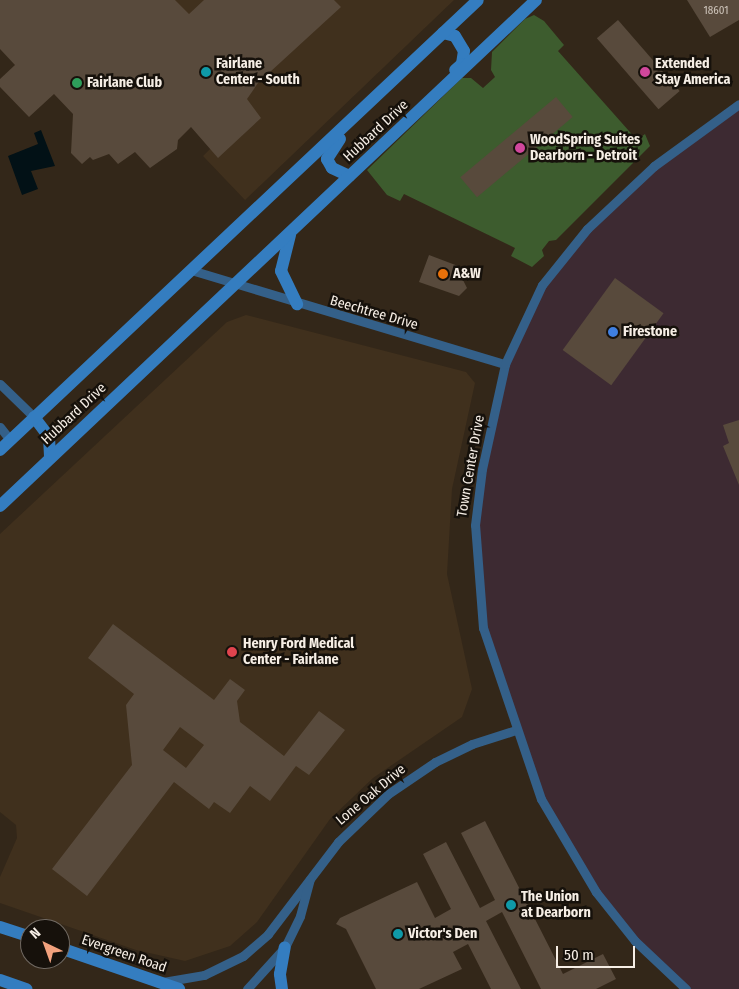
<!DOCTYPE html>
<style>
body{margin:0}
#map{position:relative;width:739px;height:989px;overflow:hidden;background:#332719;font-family:"Fira Sans Condensed",sans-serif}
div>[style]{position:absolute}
.commercial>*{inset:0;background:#3d2a32}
.built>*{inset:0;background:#40301d}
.green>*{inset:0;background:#3d5c2e}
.water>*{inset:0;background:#021116}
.building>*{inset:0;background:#584a3c;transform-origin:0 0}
.street>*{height:9px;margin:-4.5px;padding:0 4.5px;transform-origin:4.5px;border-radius:4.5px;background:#346089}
.secondary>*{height:12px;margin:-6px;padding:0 6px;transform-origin:6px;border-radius:6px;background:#347dc0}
.dots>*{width:14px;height:14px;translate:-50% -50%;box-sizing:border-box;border:2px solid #16110b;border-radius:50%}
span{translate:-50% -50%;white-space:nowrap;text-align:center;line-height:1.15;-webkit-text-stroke:5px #16110b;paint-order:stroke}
.number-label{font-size:11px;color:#cec5bb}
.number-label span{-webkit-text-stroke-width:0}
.poi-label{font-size:14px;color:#f6eee5;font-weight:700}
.left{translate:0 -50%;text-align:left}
.street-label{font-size:14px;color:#f6eee5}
.north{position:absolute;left:20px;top:919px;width:50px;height:50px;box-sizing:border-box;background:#16110b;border:1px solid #706962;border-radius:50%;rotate:318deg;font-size:14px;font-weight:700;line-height:20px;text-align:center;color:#f6eee5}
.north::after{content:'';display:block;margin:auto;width:18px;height:22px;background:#f1a17d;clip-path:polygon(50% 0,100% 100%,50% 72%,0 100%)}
.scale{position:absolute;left:556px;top:946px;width:79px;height:22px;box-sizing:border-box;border:2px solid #f6eee5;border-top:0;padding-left:6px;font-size:15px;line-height:18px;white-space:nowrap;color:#f6eee5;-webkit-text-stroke:4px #16110b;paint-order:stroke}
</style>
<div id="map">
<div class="commercial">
<i style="clip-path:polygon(739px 104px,739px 989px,686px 989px,614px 916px,549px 816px,483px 628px,477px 497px,515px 337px,567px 251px,654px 166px)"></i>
</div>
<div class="built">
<i style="clip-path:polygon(121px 0,454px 0,245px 200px,203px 156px,213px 146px)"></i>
<i style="clip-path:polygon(246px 315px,466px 372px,475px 383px,452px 489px,447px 574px,472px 689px,462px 717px,373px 778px,330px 819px,257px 922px,230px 946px,185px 961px,136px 950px,0 903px,0 877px,17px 838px,16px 825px,0 812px,0 534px,227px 322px)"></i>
</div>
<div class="green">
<i style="clip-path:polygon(534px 15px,544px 21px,564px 45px,558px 51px,637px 140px,645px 134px,650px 146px,556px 240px,549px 241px,542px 250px,544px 256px,532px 267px,511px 256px,515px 248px,404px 194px,400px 201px,387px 195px,367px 170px,462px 78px,471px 78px,483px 88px,495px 77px,491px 70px,492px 52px,525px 19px)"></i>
</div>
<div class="water">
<i style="clip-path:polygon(41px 130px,55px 166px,31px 171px,38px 189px,22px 195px,8px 156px,38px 144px,34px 133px)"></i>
</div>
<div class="building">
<i style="clip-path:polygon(0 0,175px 0,189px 14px,204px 0,334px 0,341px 7px,258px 83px,247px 99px,261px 118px,218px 158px,191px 127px,178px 140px,177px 149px,150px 168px,135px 152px,118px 164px,109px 154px,93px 160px,90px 157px,82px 164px,71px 153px,73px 114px,54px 94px,29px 117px,0 87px,0 79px,15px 65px,0 49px)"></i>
<i style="clip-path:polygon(687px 0,739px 0,739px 20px,710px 37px)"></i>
<i style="left:618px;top:20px;width:94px;height:28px;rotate:49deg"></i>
<i style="left:556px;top:97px;width:26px;height:125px;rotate:50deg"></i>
<i style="clip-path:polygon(429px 255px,466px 269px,462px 278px,467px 288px,459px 296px,419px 282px)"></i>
<i style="left:615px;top:278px;width:60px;height:89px;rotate:36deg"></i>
<i style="clip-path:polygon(739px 420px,739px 485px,723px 446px,729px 443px,723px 425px)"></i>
<i style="clip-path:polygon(evenodd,113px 624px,214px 700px,230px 679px,245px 690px,237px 701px,240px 722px,284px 756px,319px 711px,345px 730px,309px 775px,296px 766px,270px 801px,250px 786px,230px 813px,214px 802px,209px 809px,174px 782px,87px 896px,52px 869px,132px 765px,126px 705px,134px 694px,88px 658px,113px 624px,180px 727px,204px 745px,186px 768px,163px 750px,180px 727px)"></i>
<i style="clip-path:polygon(485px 821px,563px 974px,603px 954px,616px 979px,596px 989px,541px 989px,502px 912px,486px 921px,521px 989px,491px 989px,468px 944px,453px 952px,462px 969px,419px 989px,376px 989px,346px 929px,336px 924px,340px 918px,417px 882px,435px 918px,451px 909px,423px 854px,446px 842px,480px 908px,495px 900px,461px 833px)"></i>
</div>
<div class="street">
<i style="left:191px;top:270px;width:328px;rotate:16.7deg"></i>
<i style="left:0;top:384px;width:47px;rotate:44.1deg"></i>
<i style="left:0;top:427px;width:16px;rotate:52deg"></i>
<i style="left:163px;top:982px;width:42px;rotate:-9.7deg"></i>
<i style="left:204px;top:975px;width:43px;rotate:-26deg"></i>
<i style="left:243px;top:956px;width:33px;rotate:-41deg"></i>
<i style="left:268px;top:934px;width:116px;rotate:-52.7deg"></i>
<i style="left:338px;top:842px;width:69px;rotate:-43.8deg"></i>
<i style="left:388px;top:794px;width:57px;rotate:-34.2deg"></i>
<i style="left:435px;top:762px;width:41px;rotate:-25.9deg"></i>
<i style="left:472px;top:744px;width:46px;rotate:-17.7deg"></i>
<i style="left:247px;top:989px;width:57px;rotate:-47.9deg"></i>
<i style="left:285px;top:947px;width:34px;rotate:-64deg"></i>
<i style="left:300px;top:916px;width:38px;rotate:-75deg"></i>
<i style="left:686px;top:989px;width:70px;rotate:-136.7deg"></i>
<i style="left:635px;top:941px;width:63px;rotate:-128.5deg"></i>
<i style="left:596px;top:892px;width:108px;rotate:-120.6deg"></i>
<i style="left:541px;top:799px;width:181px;rotate:-108.7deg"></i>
<i style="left:483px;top:628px;width:103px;rotate:-94.4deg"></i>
<i style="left:475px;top:525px;width:56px;rotate:-82.9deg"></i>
<i style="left:482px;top:469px;width:107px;rotate:-77.6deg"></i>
<i style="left:505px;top:364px;width:87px;rotate:-64.9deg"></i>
<i style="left:542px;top:285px;width:72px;rotate:-51.2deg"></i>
<i style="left:587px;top:229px;width:92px;rotate:-43.2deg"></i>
<i style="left:654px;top:166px;width:105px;rotate:-36.1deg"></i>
</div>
<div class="secondary">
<i style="left:443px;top:33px;width:12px;rotate:14deg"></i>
<i style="left:455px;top:36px;width:17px;rotate:59deg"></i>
<i style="left:464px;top:51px;width:13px;rotate:99deg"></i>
<i style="left:462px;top:64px;width:9px;rotate:139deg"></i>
<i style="left:340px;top:139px;width:24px;rotate:123deg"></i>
<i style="left:327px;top:159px;width:10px;rotate:61deg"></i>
<i style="left:332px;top:168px;width:19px;rotate:25deg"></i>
<i style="left:290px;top:235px;width:37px;rotate:104deg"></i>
<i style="left:281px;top:271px;width:37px;rotate:64deg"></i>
<i style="left:34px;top:417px;width:25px;rotate:53deg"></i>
<i style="left:49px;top:437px;width:21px;rotate:87deg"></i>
<i style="left:0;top:450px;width:656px;rotate:-43.27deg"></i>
<i style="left:0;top:506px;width:737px;rotate:-43.35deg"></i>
<i style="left:0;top:927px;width:32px;rotate:18deg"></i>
<i style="left:60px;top:948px;width:126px;rotate:19deg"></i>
<i style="left:0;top:980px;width:28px;rotate:19deg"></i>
<i style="left:282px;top:989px;width:15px;rotate:-98deg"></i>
<i style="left:280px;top:974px;width:27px;rotate:-80deg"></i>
</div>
<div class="dots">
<i style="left:206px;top:72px;background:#0f9aa8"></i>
<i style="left:645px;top:72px;background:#d1479c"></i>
<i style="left:77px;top:83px;background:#2e9e5b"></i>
<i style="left:520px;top:148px;background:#d1479c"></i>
<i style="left:443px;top:274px;background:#e8710a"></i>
<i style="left:613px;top:332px;background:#3f7fe0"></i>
<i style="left:232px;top:652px;background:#e0444e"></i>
<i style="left:511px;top:905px;background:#0f9aa8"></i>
<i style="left:398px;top:934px;background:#0f9aa8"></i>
</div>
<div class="number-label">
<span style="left:716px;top:11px">18601</span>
</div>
<div class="poi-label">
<span class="left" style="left:216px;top:72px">Fairlane<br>Center - South</span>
<span class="left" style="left:655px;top:72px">Extended<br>Stay America</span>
<span class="left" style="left:87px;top:83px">Fairlane Club</span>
<span class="left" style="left:530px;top:148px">WoodSpring Suites<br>Dearborn - Detroit</span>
<span class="left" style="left:453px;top:274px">A&amp;W</span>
<span class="left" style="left:623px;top:332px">Firestone</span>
<span class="left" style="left:243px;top:652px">Henry Ford Medical<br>Center - Fairlane</span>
<span class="left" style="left:521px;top:905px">The Union<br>at Dearborn</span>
<span class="left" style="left:408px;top:934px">Victor's Den</span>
</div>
<div class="street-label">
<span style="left:376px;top:131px;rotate:-43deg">Hubbard Drive</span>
<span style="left:374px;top:313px;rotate:16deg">Beechtree Drive</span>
<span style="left:74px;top:414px;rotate:-43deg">Hubbard Drive</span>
<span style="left:471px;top:466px;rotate:-80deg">Town Center Drive</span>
<span style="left:371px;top:795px;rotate:-40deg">Lone Oak Drive</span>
<span style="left:124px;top:954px;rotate:19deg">Evergreen Road</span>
</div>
<div class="north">N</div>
<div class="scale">50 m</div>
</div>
